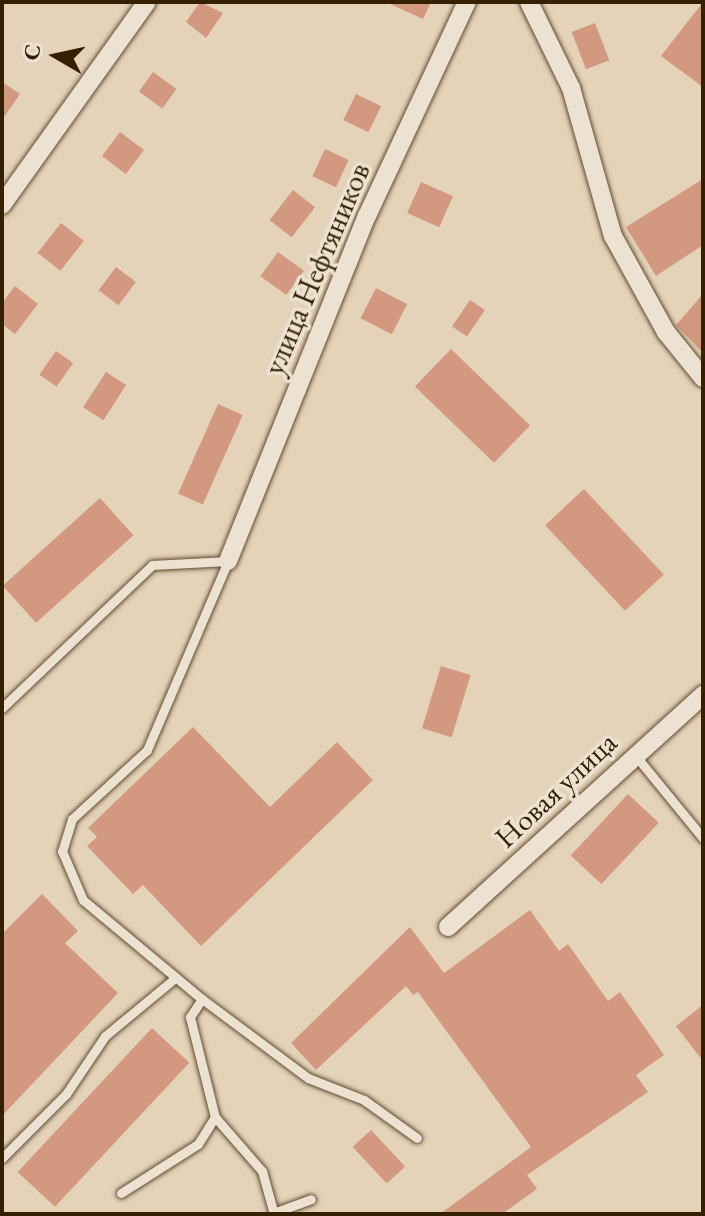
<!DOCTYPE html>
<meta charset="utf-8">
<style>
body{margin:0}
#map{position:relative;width:705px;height:1216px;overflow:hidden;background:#e4d2b9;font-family:"EB Garamond",serif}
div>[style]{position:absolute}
.building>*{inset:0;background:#d29980;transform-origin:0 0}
.roads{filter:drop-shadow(0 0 2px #614c2f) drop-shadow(0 0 2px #614c2f)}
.service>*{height:9px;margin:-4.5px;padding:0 4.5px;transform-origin:4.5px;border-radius:4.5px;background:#ede2d2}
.minor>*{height:18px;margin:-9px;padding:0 9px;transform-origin:9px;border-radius:9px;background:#ede2d2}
span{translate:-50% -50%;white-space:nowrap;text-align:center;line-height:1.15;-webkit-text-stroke:7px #ede2d2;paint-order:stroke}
.street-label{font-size:30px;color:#352001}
.frame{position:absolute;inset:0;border:4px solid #352001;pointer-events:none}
.north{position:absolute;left:16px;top:16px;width:80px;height:80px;-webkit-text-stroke:6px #ede2d2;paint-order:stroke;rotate:279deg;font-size:22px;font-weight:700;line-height:32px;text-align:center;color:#352001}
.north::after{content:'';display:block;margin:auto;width:28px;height:36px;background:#352001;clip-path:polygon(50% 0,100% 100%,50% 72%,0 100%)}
</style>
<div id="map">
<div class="building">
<i style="clip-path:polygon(200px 2px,223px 13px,206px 38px,186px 22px)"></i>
<i style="clip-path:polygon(386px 2px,431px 2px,423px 19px)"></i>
<i style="clip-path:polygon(703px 2px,703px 87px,661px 56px)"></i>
<i style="left:595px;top:23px;width:40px;height:25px;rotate:69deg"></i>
<i style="left:153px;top:72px;width:29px;height:24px;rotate:36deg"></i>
<i style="clip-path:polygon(2px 82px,20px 94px,2px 120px)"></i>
<i style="left:356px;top:94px;width:28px;height:29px;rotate:26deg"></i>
<i style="left:120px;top:132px;width:30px;height:30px;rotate:37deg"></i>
<i style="left:325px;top:149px;width:26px;height:30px;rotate:25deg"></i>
<i style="clip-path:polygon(703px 179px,703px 245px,656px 276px,626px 227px)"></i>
<i style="left:421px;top:182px;width:35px;height:34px;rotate:24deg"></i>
<i style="left:293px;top:190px;width:28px;height:38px;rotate:38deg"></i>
<i style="left:61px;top:223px;width:29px;height:38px;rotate:38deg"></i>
<i style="left:278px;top:252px;width:32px;height:30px;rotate:36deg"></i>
<i style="left:116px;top:267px;width:25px;height:29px;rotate:37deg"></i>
<i style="clip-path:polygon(15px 286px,38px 304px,15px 334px,2px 324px,2px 303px)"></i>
<i style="left:376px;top:288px;width:35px;height:34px;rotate:27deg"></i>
<i style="clip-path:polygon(703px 294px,703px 353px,676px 325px)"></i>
<i style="left:470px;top:300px;width:18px;height:32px;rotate:34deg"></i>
<i style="left:451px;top:349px;width:110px;height:52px;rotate:44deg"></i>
<i style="left:56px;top:351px;width:21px;height:29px;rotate:35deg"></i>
<i style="left:106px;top:372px;width:24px;height:42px;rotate:33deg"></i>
<i style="left:218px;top:404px;width:27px;height:98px;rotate:24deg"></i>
<i style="left:584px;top:489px;width:117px;height:53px;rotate:47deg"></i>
<i style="left:100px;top:498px;width:50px;height:131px;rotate:48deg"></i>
<i style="left:441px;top:666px;width:31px;height:65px;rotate:17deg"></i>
<i style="clip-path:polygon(193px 727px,270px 807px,337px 742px,373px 780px,201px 946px,143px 885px,133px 894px,87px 846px,97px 837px,88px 828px)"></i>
<i style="left:628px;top:794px;width:42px;height:84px;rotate:43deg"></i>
<i style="clip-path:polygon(42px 894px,78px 931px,65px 943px,118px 993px,2px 1116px,2px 934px)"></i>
<i style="clip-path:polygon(530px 910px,559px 951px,568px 944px,608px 1001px,620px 992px,664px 1055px,636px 1075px,648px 1092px,527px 1175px,537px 1189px,502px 1214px,440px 1214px,531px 1147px,418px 992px,413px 995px,406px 986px,316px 1070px,291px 1043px,410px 927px,444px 973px)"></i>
<i style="clip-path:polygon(703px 1005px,703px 1061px,676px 1026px)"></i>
<i style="left:152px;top:1028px;width:51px;height:197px;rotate:43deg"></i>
<i style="left:371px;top:1130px;width:50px;height:25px;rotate:47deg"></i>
</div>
<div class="roads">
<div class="service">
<i style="left:2px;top:708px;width:207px;rotate:-43.6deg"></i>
<i style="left:152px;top:565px;width:76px;rotate:-3deg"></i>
<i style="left:228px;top:561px;width:206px;rotate:113.2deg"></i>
<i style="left:147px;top:750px;width:102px;rotate:137.4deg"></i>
<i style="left:72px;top:819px;width:34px;rotate:107deg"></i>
<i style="left:62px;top:851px;width:53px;rotate:66.8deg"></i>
<i style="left:83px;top:900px;width:155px;rotate:39.8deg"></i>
<i style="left:202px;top:999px;width:22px;rotate:124deg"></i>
<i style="left:190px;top:1017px;width:103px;rotate:76deg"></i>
<i style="left:215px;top:1117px;width:72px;rotate:49deg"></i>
<i style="left:262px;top:1171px;width:45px;rotate:74.4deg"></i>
<i style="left:635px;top:755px;width:107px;rotate:50.7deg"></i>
<i style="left:202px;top:999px;width:132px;rotate:36.7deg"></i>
<i style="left:308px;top:1078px;width:60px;rotate:21.4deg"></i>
<i style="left:364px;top:1100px;width:65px;rotate:35.6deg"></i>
<i style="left:2px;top:1158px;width:91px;rotate:-45deg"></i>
<i style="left:66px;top:1094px;width:70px;rotate:-56.1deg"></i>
<i style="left:105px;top:1036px;width:91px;rotate:-39.6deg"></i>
<i style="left:121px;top:1193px;width:91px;rotate:-32.5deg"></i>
<i style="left:198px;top:1144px;width:32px;rotate:-58deg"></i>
<i style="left:276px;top:1212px;width:37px;rotate:-20deg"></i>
</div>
<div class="minor">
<i style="left:529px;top:2px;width:96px;rotate:64deg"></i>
<i style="left:571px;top:88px;width:154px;rotate:74.2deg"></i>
<i style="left:613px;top:236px;width:110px;rotate:61.1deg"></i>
<i style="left:666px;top:332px;width:59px;rotate:51.2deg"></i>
<i style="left:2px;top:205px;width:249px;rotate:-54.5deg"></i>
<i style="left:228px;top:561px;width:372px;rotate:-68.1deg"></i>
<i style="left:367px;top:216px;width:236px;rotate:-65deg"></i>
<i style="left:448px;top:927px;width:345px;rotate:-42.3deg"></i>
</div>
</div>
<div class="street-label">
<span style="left:317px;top:269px;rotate:-67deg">улица Нефтяников</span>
<span style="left:556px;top:790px;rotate:-43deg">Новая улица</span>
</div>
<div class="frame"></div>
<div class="north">С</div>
</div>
